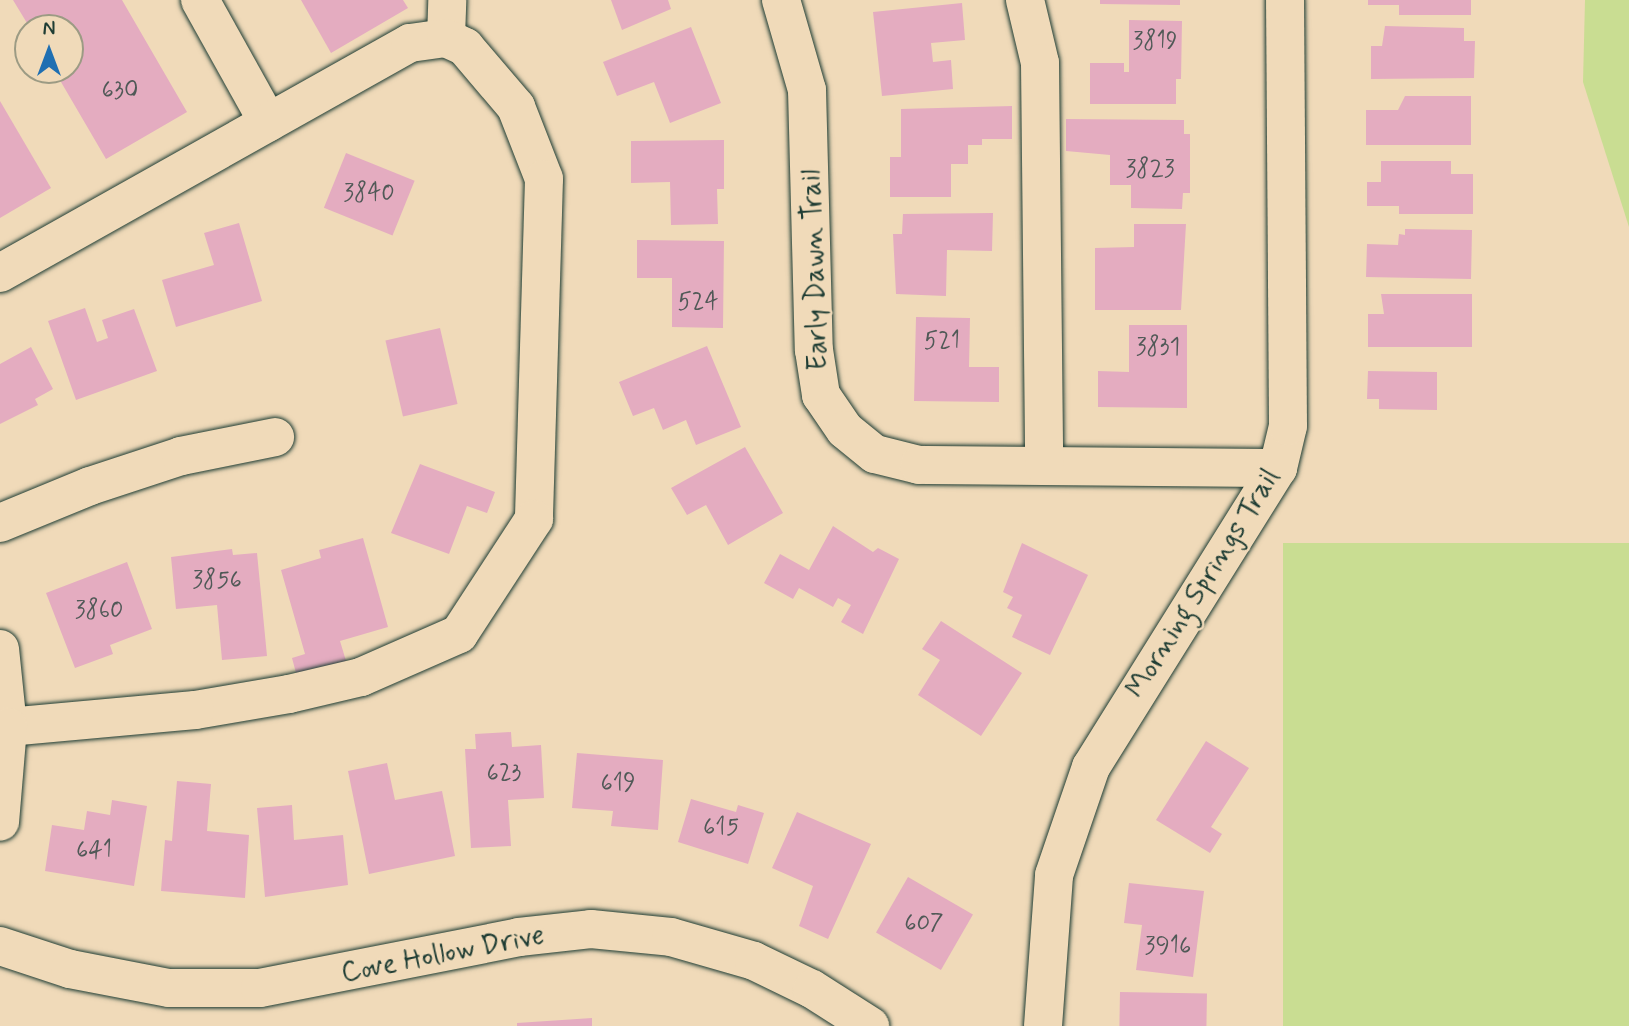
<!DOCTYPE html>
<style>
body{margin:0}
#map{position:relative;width:1629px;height:1026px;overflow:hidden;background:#f0dab9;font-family:Mynerve,sans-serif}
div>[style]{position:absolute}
.green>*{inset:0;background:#c9dd92;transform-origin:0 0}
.building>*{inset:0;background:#e4acc0;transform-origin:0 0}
.roads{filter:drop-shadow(0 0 2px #1f3d34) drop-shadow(0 0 2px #1f3d34)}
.minor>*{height:38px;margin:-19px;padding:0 19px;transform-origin:19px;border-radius:19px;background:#f0dab9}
span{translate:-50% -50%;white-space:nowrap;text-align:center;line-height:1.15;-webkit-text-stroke:5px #f0dab9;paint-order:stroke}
.number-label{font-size:24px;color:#505957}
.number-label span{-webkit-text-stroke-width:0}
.street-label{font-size:28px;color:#1f3d34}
.north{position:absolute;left:14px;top:14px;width:70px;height:70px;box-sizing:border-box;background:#f0dab9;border:2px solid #9c9b84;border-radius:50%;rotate:0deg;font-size:19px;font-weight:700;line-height:28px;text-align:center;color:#1f3d34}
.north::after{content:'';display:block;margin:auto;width:24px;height:32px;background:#1f6fb2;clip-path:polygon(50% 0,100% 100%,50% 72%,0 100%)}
</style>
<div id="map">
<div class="green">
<i style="clip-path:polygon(1585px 0,1629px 0,1629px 227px,1583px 82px)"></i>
<i style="left:1283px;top:543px;width:346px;height:483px"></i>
</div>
<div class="building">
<i style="clip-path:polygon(13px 0,122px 0,187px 112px,106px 159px,54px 70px,70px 70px,70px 28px,30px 28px)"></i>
<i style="clip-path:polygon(301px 0,403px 0,408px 8px,331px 53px)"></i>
<i style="clip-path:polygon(611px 0,668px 0,671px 9px,622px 30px)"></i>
<i style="clip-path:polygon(1100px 0,1180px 0,1180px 5px,1100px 4px)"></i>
<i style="clip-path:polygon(1368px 0,1471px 0,1471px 15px,1399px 15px,1399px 5px,1368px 5px)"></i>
<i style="clip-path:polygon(962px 3px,965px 40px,931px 43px,933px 62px,951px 60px,953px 89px,882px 96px,873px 12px)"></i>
<i style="clip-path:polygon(1129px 20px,1182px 21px,1181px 79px,1176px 79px,1176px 104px,1090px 104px,1090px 63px,1124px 63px,1124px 72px,1129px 72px)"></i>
<i style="clip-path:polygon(1385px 26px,1464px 28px,1464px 41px,1475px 41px,1474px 78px,1371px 79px,1371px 46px,1382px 46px)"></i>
<i style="clip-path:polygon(691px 27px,721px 103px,670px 123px,654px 82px,617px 96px,603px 62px)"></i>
<i style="clip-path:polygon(1405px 96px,1471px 96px,1471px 145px,1366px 145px,1366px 110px,1398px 110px)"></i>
<i style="clip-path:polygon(0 101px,51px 188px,0 218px)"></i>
<i style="clip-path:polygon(1012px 106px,1012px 139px,982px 139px,982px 145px,968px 145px,968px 164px,951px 164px,951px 197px,890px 197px,890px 157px,901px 157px,901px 109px)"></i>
<i style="clip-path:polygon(1066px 119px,1184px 120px,1184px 134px,1190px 134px,1190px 193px,1183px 193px,1182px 209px,1131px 208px,1131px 185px,1110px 185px,1110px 155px,1066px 151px)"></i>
<i style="clip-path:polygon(724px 140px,724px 189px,717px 189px,718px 224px,671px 225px,670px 182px,631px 183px,631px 141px)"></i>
<i style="left:346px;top:153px;width:74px;height:59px;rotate:22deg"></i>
<i style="clip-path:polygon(1381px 161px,1451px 161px,1451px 174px,1473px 174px,1473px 214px,1399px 214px,1399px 206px,1367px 206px,1367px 182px,1381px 182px)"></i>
<i style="clip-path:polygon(993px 213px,992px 251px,947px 250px,946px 296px,896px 294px,893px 234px,902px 234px,903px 214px)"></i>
<i style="clip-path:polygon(239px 223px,262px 301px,176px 327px,162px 280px,214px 265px,204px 233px)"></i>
<i style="clip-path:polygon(1134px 224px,1186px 224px,1181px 310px,1095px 310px,1095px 248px,1134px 247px)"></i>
<i style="clip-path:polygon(1405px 229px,1472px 230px,1471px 279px,1366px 277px,1367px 244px,1398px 245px,1399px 234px,1405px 235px)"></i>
<i style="clip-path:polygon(637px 240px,724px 241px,723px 328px,672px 327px,672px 278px,637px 278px)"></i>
<i style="clip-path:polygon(1381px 294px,1472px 294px,1472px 347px,1368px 347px,1368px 314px,1384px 314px)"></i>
<i style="clip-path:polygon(85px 308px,97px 342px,108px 338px,102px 320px,134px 309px,157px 371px,76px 400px,48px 321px)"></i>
<i style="clip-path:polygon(916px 317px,970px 318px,969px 367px,999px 367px,999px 402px,914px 401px)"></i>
<i style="clip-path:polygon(1129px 325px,1187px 325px,1187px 408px,1098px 407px,1098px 371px,1129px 372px)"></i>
<i style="left:440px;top:328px;width:78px;height:56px;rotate:77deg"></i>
<i style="clip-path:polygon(707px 346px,741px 427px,696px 445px,686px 420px,663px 430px,654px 408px,633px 416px,619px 382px)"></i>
<i style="clip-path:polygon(31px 347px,53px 389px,35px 399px,38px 405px,0 424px,0 364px)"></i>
<i style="clip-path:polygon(1368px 371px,1437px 372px,1437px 410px,1379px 409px,1379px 399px,1367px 399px)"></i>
<i style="clip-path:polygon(745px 447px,783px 513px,728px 545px,706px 505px,687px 515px,671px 488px)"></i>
<i style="clip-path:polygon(420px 464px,495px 492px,487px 513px,467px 506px,449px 554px,391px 533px)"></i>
<i style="clip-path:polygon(833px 526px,873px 552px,878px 548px,899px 559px,863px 634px,841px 622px,851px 605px,838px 598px,833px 607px,799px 588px,793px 599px,764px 583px,780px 554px,809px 570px)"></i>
<i style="clip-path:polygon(363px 538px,388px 627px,340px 641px,350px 674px,300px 688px,292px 658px,305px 654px,281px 570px,321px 558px,319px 550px)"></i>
<i style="clip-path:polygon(1022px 543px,1088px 575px,1050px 655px,1012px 637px,1022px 615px,1007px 608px,1013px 597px,1003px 592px)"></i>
<i style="clip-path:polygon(232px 549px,233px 555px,257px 553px,267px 656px,222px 660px,217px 605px,176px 609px,171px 557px)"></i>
<i style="clip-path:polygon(127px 562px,152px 629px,110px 645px,113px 654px,75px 668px,46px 593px)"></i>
<i style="clip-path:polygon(941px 621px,1022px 673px,981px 736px,918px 695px,940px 660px,922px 649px)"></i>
<i style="clip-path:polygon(511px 732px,512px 747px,541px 745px,544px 798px,508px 800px,511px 846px,471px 848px,465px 749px,476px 749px,475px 734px)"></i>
<i style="clip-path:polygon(1206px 741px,1249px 768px,1211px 827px,1222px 834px,1210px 853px,1156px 820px)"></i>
<i style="clip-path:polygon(577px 753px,663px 760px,658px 830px,611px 826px,613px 811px,572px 808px)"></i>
<i style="clip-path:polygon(387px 763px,395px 800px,442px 791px,455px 856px,369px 874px,348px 771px)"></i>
<i style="clip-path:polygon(177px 781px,211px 784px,207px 831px,249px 835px,245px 898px,161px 891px,165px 840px,172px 841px)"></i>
<i style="clip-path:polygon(691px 799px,736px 812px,738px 805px,764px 813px,748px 864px,678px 842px)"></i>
<i style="clip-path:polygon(112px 800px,147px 806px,134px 886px,45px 871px,52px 825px,84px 830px,87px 811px,110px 815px)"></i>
<i style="clip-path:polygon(292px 805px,294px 840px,343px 835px,348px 885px,265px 897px,257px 808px)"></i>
<i style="clip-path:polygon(797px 812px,871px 844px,828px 939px,799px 926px,813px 886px,772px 868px)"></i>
<i style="left:908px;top:877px;width:75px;height:64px;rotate:30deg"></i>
<i style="clip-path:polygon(1129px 883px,1204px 891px,1193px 977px,1136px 970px,1142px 925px,1124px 923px)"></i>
<i style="left:1120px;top:992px;width:87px;height:34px;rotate:1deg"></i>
<i style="clip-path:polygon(592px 1018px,592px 1026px,517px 1026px,517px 1023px)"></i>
</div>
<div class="roads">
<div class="minor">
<i style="left:200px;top:0;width:140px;rotate:60.9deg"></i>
<i style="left:781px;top:0;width:94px;rotate:73.9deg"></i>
<i style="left:807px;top:90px;width:260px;rotate:88.5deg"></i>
<i style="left:814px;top:350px;width:46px;rotate:81.2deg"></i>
<i style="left:821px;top:395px;width:42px;rotate:55.6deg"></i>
<i style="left:845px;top:430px;width:38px;rotate:39deg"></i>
<i style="left:875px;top:454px;width:45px;rotate:14deg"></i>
<i style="left:919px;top:465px;width:359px;rotate:0.5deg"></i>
<i style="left:1025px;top:0;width:65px;rotate:76.6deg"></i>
<i style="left:1040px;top:63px;width:403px;rotate:89.4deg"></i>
<i style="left:446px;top:38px;width:38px;rotate:-88deg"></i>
<i style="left:0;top:273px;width:470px;rotate:-29.3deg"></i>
<i style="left:410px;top:43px;width:36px;rotate:-8deg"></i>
<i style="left:446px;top:38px;width:21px;rotate:25deg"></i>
<i style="left:465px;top:47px;width:79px;rotate:49.6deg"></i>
<i style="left:516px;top:107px;width:77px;rotate:68.7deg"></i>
<i style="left:544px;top:179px;width:340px;rotate:91.7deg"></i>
<i style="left:534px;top:519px;width:137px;rotate:123.1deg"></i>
<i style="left:459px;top:634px;width:107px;rotate:156.3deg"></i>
<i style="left:361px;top:677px;width:74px;rotate:166.7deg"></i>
<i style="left:289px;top:694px;width:95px;rotate:170.3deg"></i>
<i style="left:195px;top:710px;width:188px;rotate:174.8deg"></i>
<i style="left:0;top:523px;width:97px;rotate:-22.3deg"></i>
<i style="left:90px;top:486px;width:96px;rotate:-18.2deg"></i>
<i style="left:181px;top:456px;width:96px;rotate:-11.4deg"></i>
<i style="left:0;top:649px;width:78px;rotate:84.1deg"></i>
<i style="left:8px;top:727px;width:95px;rotate:94.8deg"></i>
<i style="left:0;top:946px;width:74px;rotate:18.2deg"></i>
<i style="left:70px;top:969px;width:101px;rotate:10.9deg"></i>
<i style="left:169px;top:988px;width:91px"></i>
<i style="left:260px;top:988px;width:264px;rotate:-11.1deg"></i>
<i style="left:519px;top:937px;width:72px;rotate:-6.3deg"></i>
<i style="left:591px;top:929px;width:80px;rotate:5.7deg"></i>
<i style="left:671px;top:937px;width:86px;rotate:16.1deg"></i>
<i style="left:754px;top:961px;width:64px;rotate:25.8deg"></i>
<i style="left:812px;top:989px;width:69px;rotate:32.5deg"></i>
<i style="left:1043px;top:1026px;width:151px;rotate:-85.8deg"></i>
<i style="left:1054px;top:875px;width:114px;rotate:-71.1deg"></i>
<i style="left:1091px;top:767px;width:353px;rotate:-58deg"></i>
<i style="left:1278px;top:468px;width:43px;rotate:-76.6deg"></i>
<i style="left:1288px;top:426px;width:426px;rotate:-90.4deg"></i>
</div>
</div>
<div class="number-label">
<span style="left:1155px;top:42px">3819</span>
<span style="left:120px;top:91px">630</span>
<span style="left:1150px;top:170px">3823</span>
<span style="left:369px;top:194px">3840</span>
<span style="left:698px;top:303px">524</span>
<span style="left:942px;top:342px">521</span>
<span style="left:1158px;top:348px">3831</span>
<span style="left:217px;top:581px">3856</span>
<span style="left:99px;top:611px">3860</span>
<span style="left:504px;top:774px">623</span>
<span style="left:618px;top:784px">619</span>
<span style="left:721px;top:828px">615</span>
<span style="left:94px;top:851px">641</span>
<span style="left:924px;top:924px">607</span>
<span style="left:1168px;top:947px">3916</span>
</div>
<div class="street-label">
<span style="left:816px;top:270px;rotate:-92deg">Early Dawn Trail</span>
<span style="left:1204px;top:584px;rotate:-58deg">Morning Springs Trail</span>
<span style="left:443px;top:955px;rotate:-11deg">Cove Hollow Drive</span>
</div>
<div class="north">N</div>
</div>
